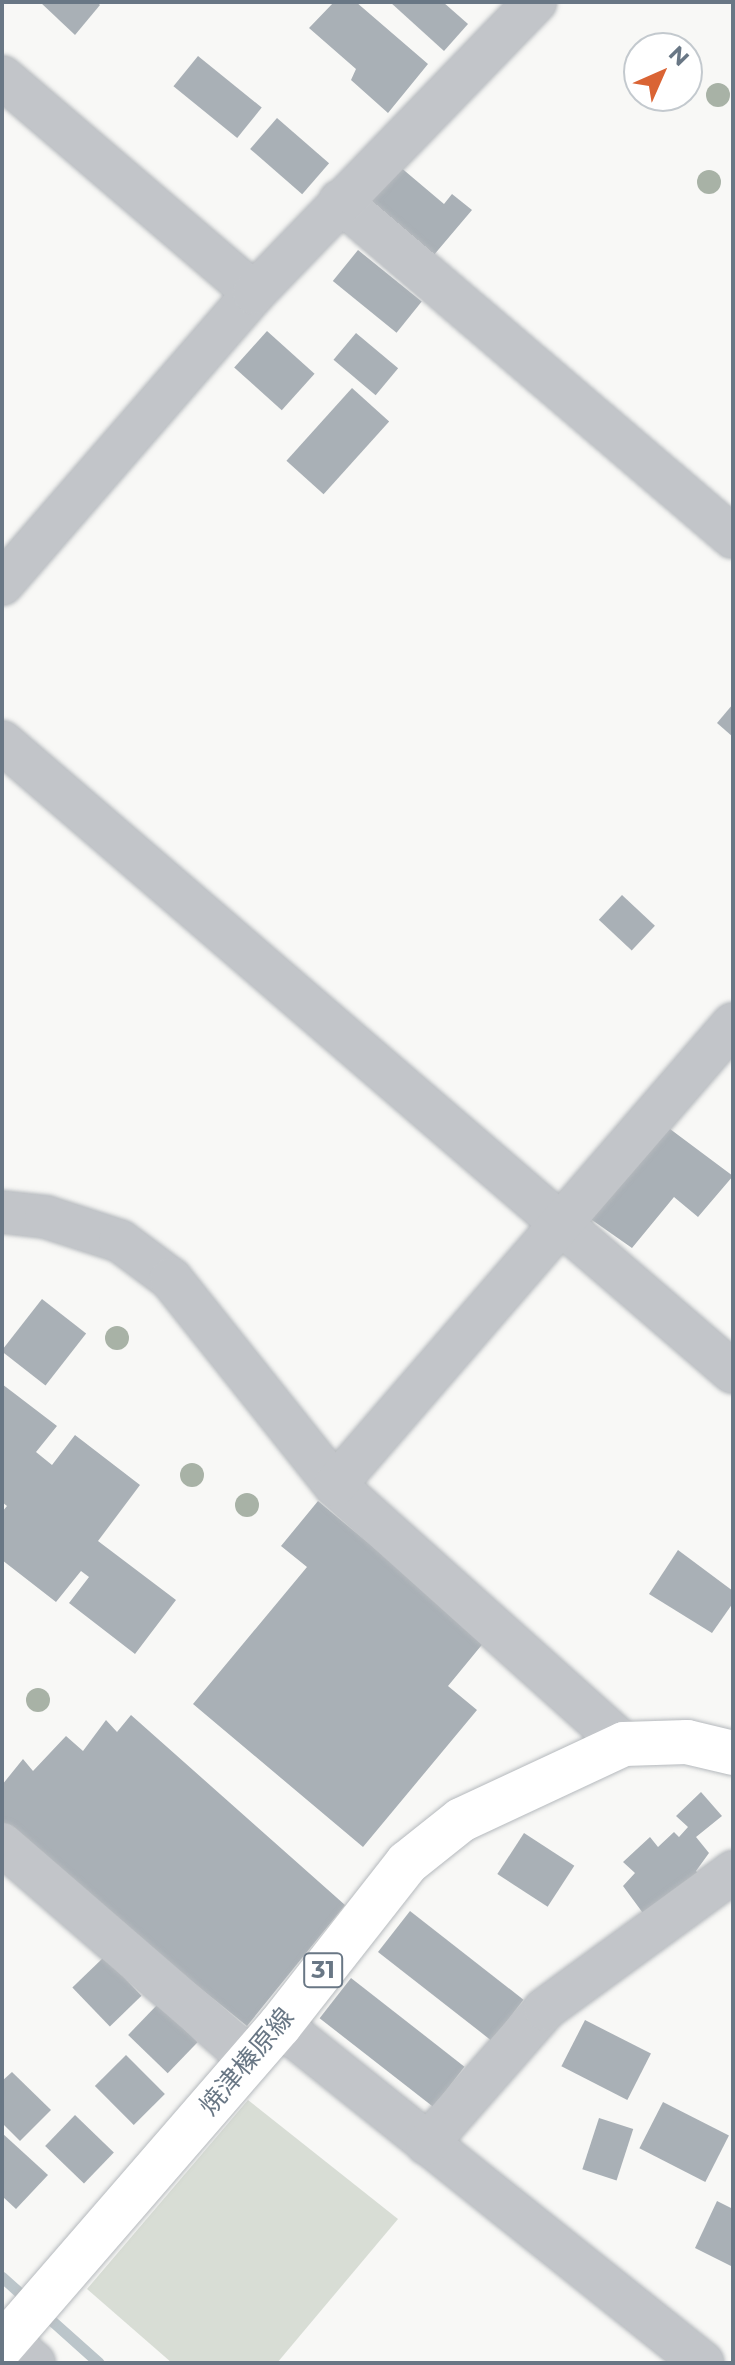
<!DOCTYPE html>
<meta charset="utf-8">
<style>
body{margin:0}
#map{position:relative;width:735px;height:2365px;overflow:hidden;background:#f8f8f6;font-family:Montserrat,"Noto Sans JP",sans-serif}
div>[style]{position:absolute}
.green>*{inset:0;background:#d8ddd5}
.stream>*{height:11px;margin:-5.5px;padding:0 5.5px;transform-origin:5.5px;border-radius:5.5px;background:#bbc5ca}
.building>*{inset:0;background:#a9b0b6;transform-origin:0 0}
.roads{filter:drop-shadow(0 0 2px #b5b9bd) drop-shadow(0 0 2px #b5b9bd)}
.minor>*{height:42px;margin:-21px;padding:0 21px;transform-origin:21px;border-radius:21px;background:#c2c5c9}
.primary>*{height:44px;margin:-22px;padding:0 22px;transform-origin:22px;border-radius:22px;background:#fff}
.trees>*{width:24px;height:24px;margin:-12px;border-radius:50%;background:#a8b2a6}
span{translate:-50% -50%;white-space:nowrap;text-align:center;line-height:1.15;-webkit-text-stroke:8px #fff;paint-order:stroke}
.shield-label span{padding:2px 6px;background:#fff;border:2px solid;border-radius:6px;-webkit-text-stroke-width:0}
.shield-label{font-size:24px;color:#697785;font-weight:700}
.street-label{font-size:26px;color:#697785}
.frame{position:absolute;inset:0;border:4px solid #697785;pointer-events:none}
.north{position:absolute;left:623px;top:32px;width:80px;height:80px;box-sizing:border-box;background:#fff;border:2px solid #c3c9ce;border-radius:50%;rotate:45deg;font-size:22px;font-weight:700;line-height:32px;text-align:center;color:#697785}
.north::after{content:'';display:block;margin:auto;width:28px;height:36px;background:#da6434;clip-path:polygon(50% 0,100% 100%,50% 72%,0 100%)}
</style>
<div id="map">
<div class="green">
<i style="clip-path:polygon(248px 2100px,398px 2219px,277px 2363px,172px 2363px,87px 2289px)"></i>
</div>
<div class="stream">
<i style="left:2px;top:2277px;width:36px;rotate:42deg"></i>
<i style="left:42px;top:2312px;width:76px;rotate:41.8deg"></i>
</div>
<div class="building">
<i style="clip-path:polygon(40px 2px,97px 2px,100px 5px,75px 35px)"></i>
<i style="clip-path:polygon(334px 2px,356px 2px,428px 64px,388px 113px,351px 80px,356px 69px,309px 28px)"></i>
<i style="clip-path:polygon(390px 2px,443px 2px,468px 24px,444px 51px)"></i>
<i style="left:198px;top:56px;width:82px;height:39px;rotate:39deg"></i>
<i style="left:277px;top:118px;width:69px;height:41px;rotate:41deg"></i>
<i style="clip-path:polygon(399px 166px,444px 204px,452px 194px,472px 210px,433px 256px,369px 202px)"></i>
<i style="left:358px;top:250px;width:82px;height:40px;rotate:39deg"></i>
<i style="left:267px;top:331px;width:64px;height:49px;rotate:42deg"></i>
<i style="left:356px;top:333px;width:55px;height:35px;rotate:40deg"></i>
<i style="left:352px;top:388px;width:50px;height:98px;rotate:42deg"></i>
<i style="clip-path:polygon(733px 704px,733px 737px,717px 723px)"></i>
<i style="left:622px;top:895px;width:45px;height:34px;rotate:43deg"></i>
<i style="clip-path:polygon(666px 1126px,733px 1176px,698px 1217px,674px 1197px,632px 1248px,582px 1213px)"></i>
<i style="left:42px;top:1299px;width:56px;height:66px;rotate:38deg"></i>
<i style="clip-path:polygon(2px 1384px,57px 1426px,36px 1452px,52px 1465px,75px 1435px,140px 1485px,98px 1541px,176px 1600px,135px 1654px,69px 1603px,89px 1577px,81px 1571px,56px 1602px,2px 1560px,2px 1512px,7px 1506px,2px 1502px)"></i>
<i style="clip-path:polygon(318px 1501px,485px 1641px,448px 1686px,477px 1710px,363px 1847px,193px 1704px,307px 1567px,281px 1546px)"></i>
<i style="clip-path:polygon(678px 1550px,733px 1591px,733px 1603px,712px 1633px,649px 1594px)"></i>
<i style="clip-path:polygon(131px 1715px,345px 1905px,247px 2026px,2px 1827px,2px 1785px,23px 1759px,33px 1771px,66px 1736px,83px 1751px,106px 1720px,117px 1732px)"></i>
<i style="clip-path:polygon(701px 1792px,722px 1816px,696px 1837px,709px 1853px,696px 1871px,706px 1883px,651px 1924px,623px 1886px,635px 1873px,623px 1862px,650px 1837px,658px 1847px,674px 1832px,679px 1837px,688px 1827px,676px 1816px)"></i>
<i style="left:524px;top:1833px;width:60px;height:49px;rotate:33deg"></i>
<i style="left:410px;top:1911px;width:144px;height:52px;rotate:38deg"></i>
<i style="left:104px;top:1957px;width:54px;height:44px;rotate:46deg"></i>
<i style="left:351px;top:1978px;width:144px;height:51px;rotate:38deg"></i>
<i style="left:158px;top:2004px;width:55px;height:43px;rotate:44deg"></i>
<i style="left:585px;top:2020px;width:74px;height:52px;rotate:27deg"></i>
<i style="left:126px;top:2055px;width:55px;height:44px;rotate:45deg"></i>
<i style="clip-path:polygon(12px 2072px,51px 2110px,20px 2141px,2px 2123px,2px 2081px)"></i>
<i style="left:663px;top:2102px;width:74px;height:52px;rotate:27deg"></i>
<i style="left:75px;top:2115px;width:54px;height:43px;rotate:44deg"></i>
<i style="left:599px;top:2118px;width:36px;height:54px;rotate:18deg"></i>
<i style="clip-path:polygon(2px 2133px,48px 2175px,16px 2209px,2px 2196px)"></i>
<i style="clip-path:polygon(717px 2201px,733px 2209px,733px 2267px,695px 2248px)"></i>
</div>
<div class="roads">
<div class="minor">
<i style="left:2px;top:77px;width:332px;rotate:40.6deg"></i>
<i style="left:340px;top:201px;width:517px;rotate:40.53deg"></i>
<i style="left:2px;top:584px;width:385px;rotate:-49.1deg"></i>
<i style="left:254px;top:293px;width:405px;rotate:-46deg"></i>
<i style="left:2px;top:742px;width:965px;rotate:40.76deg"></i>
<i style="left:2px;top:1212px;width:44px;rotate:6.5deg"></i>
<i style="left:46px;top:1217px;width:78px;rotate:18deg"></i>
<i style="left:120px;top:1241px;width:64px;rotate:36.7deg"></i>
<i style="left:171px;top:1279px;width:263px;rotate:51.5deg"></i>
<i style="left:335px;top:1485px;width:388px;rotate:41.9deg"></i>
<i style="left:335px;top:1485px;width:609px;rotate:-49.19deg"></i>
<i style="left:2px;top:1844px;width:328px;rotate:40.9deg"></i>
<i style="left:280px;top:2025px;width:541px;rotate:38.63deg"></i>
<i style="left:427px;top:2144px;width:179px;rotate:-48.8deg"></i>
<i style="left:545px;top:2009px;width:233px;rotate:-36.1deg"></i>
<i style="left:2px;top:2336px;width:42px;rotate:40.2deg"></i>
</div>
<div class="primary">
<i style="left:2px;top:2346px;width:425px;rotate:-49.1deg"></i>
<i style="left:280px;top:2025px;width:206px;rotate:-51.9deg"></i>
<i style="left:407px;top:1863px;width:69px;rotate:-38.5deg"></i>
<i style="left:461px;top:1820px;width:180px;rotate:-25deg"></i>
<i style="left:624px;top:1744px;width:63px;rotate:-1.8deg"></i>
<i style="left:687px;top:1742px;width:47px;rotate:13.4deg"></i>
</div>
</div>
<div class="trees">
<i style="left:718px;top:95px"></i>
<i style="left:709px;top:182px"></i>
<i style="left:117px;top:1338px"></i>
<i style="left:192px;top:1475px"></i>
<i style="left:247px;top:1505px"></i>
<i style="left:38px;top:1700px"></i>
</div>
<div class="shield-label">
<span style="left:323px;top:1970px">31</span>
</div>
<div class="street-label">
<span style="left:247px;top:2062px;rotate:-50deg">焼津榛原線</span>
</div>
<div class="frame"></div>
<div class="north">N</div>
</div>
